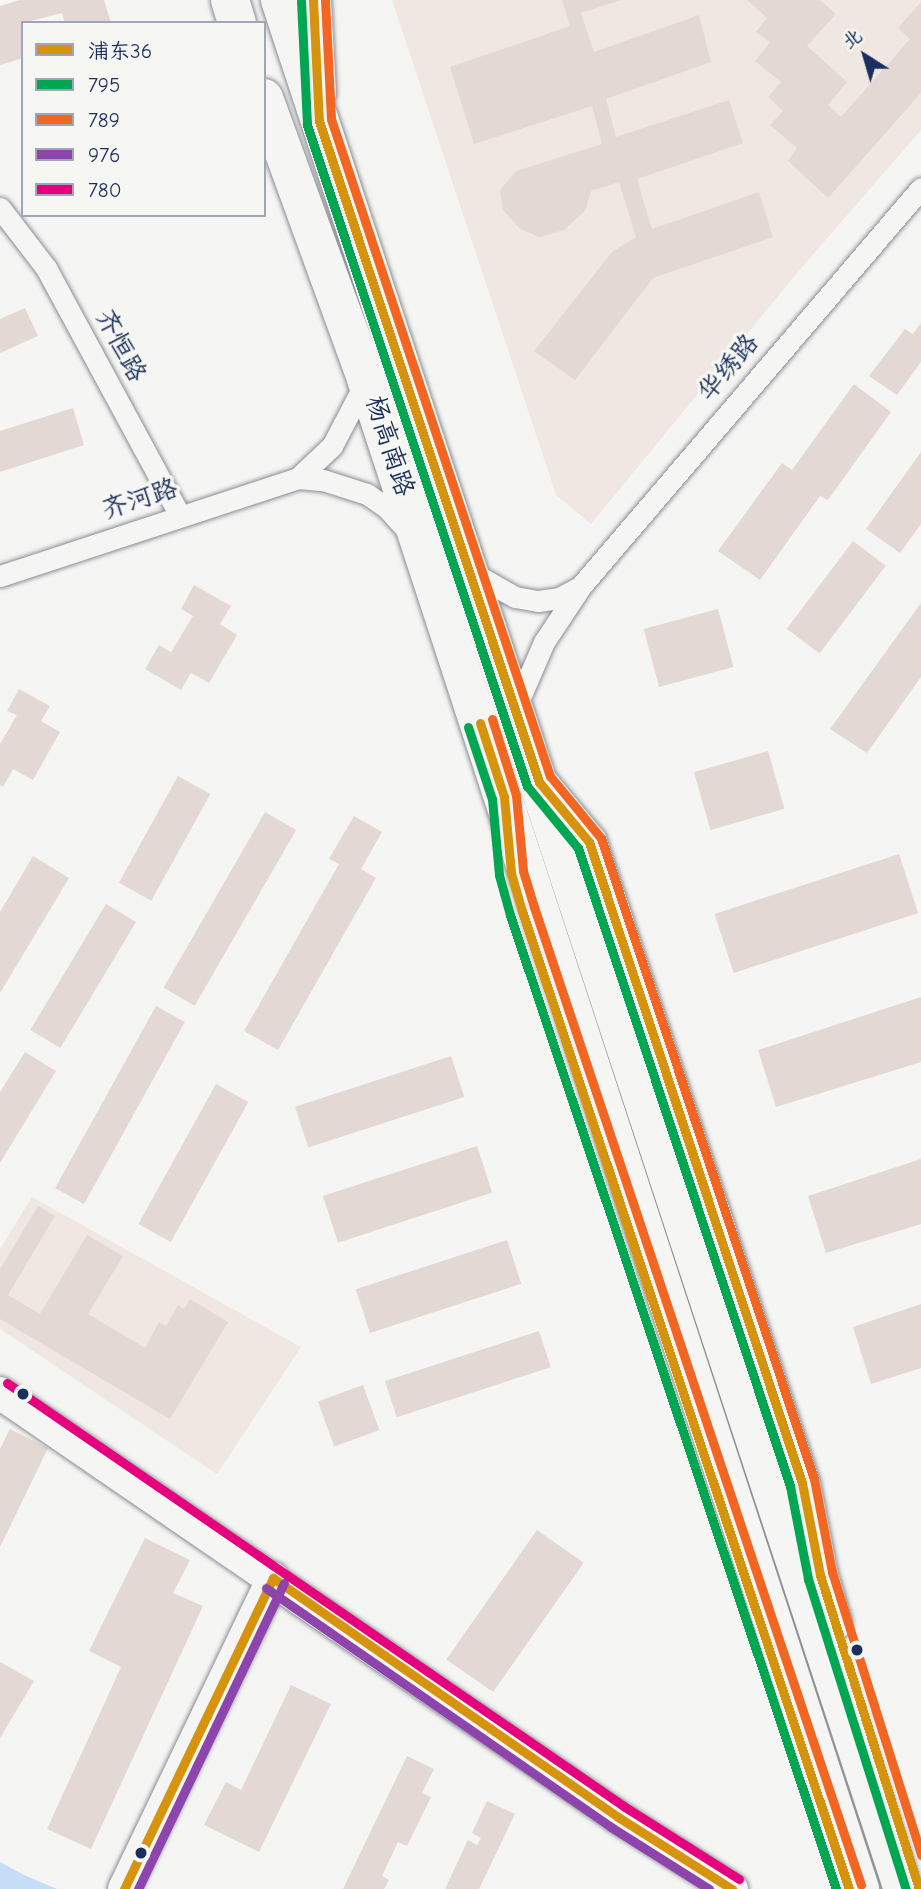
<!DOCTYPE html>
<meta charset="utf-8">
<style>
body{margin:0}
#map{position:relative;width:921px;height:1889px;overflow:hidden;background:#f5f5f3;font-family:"Comic Neue","LXGW WenKai TC",sans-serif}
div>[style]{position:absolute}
.built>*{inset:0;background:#f0e7e2}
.water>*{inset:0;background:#c5ddf6}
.building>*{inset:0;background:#e3d8d4;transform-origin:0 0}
.roads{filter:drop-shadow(0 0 2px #898d95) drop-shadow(0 0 2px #898d95)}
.street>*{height:21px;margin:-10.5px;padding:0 10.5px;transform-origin:10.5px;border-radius:10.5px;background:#f5f5f3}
.secondary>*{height:32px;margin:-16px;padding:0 16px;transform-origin:16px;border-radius:16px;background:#f5f5f3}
.primary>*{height:35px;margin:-17.5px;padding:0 17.5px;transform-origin:17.5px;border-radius:17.5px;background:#f5f5f3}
.highway>*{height:38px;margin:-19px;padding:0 19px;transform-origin:19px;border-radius:19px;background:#f5f5f3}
.bus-1>*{height:9px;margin:-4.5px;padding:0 4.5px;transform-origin:4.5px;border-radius:4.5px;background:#d6940e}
.bus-2>*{height:9px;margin:-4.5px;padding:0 4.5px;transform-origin:4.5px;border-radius:4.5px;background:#00a651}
.bus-3>*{height:9px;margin:-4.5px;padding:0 4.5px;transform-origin:4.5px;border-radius:4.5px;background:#f26522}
.bus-4>*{height:9px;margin:-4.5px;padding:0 4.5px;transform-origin:4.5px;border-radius:4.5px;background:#8e44ad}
.bus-5>*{height:9px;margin:-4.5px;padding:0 4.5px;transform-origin:4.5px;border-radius:4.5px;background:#e5007d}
.dots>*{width:19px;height:19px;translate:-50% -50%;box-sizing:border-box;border:4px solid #f6f6f2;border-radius:50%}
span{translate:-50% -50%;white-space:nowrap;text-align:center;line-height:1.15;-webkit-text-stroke:7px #f6f6f2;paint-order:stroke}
.street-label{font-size:26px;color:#1b2f5e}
.legend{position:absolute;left:21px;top:21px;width:245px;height:196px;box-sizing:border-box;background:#f6f6f2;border:2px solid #9ea6b7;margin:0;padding:9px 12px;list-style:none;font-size:21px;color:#1b2f5e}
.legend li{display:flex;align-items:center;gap:14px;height:35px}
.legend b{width:35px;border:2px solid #9ea6b7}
.north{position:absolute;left:830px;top:21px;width:70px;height:70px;-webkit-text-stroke:5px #f6f6f2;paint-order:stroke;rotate:323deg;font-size:19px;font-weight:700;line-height:28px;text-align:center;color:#1b2f5e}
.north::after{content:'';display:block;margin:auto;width:24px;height:32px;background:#1b2f5e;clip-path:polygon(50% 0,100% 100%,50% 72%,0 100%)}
</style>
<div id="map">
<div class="built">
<i style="clip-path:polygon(392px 0,921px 0,921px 130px,797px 273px,591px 524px,556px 495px)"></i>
<i style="clip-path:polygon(32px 1197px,301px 1347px,217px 1474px,0 1329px,0 1249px)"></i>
</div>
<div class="water">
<i style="clip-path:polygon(0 1862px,24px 1875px,57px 1889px,0 1889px)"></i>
</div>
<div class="building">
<i style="clip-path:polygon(20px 0,104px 0,111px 23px,65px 23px,62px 13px,23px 23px,23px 58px,0 65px,0 6px)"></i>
<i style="clip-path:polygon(562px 0,621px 0,581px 13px,594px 52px,699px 15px,711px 62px,606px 99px,616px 137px,729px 100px,743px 143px,637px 179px,652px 229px,759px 192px,773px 237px,653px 278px,575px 380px,534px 351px,612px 252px,636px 237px,619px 182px,591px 191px,585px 211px,564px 230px,540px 237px,520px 229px,503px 210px,500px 190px,516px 171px,602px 144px,592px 106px,474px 144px,450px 67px,570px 26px)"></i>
<i style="clip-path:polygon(747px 0,820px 0,836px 14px,807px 46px,847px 82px,828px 105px,841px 117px,910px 39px,898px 28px,921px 2px,921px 93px,828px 198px,788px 161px,797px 148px,770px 125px,783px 111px,768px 97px,781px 82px,755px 61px,770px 42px,756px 32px,767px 18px)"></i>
<i style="clip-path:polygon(25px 308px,38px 336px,0 353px,0 319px)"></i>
<i style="clip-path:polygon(921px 323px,921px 362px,897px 395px,869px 376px,905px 329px,913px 334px)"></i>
<i style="clip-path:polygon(854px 384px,891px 412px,828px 500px,820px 496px,760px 580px,718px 551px,782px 463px,792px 470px)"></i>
<i style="clip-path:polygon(73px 408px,84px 445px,0 472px,0 431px)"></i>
<i style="clip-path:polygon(921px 452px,921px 524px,900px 553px,866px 529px)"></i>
<i style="left:853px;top:541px;width:41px;height:110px;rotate:37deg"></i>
<i style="clip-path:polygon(194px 585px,231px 606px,220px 624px,237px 635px,209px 683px,191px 673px,181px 690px,145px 669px,159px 645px,171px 652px,193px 616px,181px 609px)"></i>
<i style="clip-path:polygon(921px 603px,921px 677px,867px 753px,830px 729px)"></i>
<i style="left:718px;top:609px;width:60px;height:77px;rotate:75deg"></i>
<i style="clip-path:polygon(19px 689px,50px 706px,41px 721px,60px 732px,33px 780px,13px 769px,3px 787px,0 785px,0 744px,17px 715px,7px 711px)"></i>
<i style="left:768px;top:751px;width:60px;height:77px;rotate:74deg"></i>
<i style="left:178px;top:776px;width:37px;height:122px;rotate:29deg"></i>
<i style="left:265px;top:812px;width:36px;height:203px;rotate:30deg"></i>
<i style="clip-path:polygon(354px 816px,382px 832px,361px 869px,376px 878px,278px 1050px,244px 1031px,339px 864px,329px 859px)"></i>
<i style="left:899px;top:854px;width:62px;height:194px;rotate:72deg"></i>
<i style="clip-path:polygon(33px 856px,69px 878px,0 993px,0 912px)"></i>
<i style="left:106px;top:904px;width:35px;height:147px;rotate:31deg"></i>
<i style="clip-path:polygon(921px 997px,921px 1062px,776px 1107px,758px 1050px)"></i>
<i style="left:156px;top:1006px;width:33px;height:208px;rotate:29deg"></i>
<i style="clip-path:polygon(25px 1052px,56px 1071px,0 1163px,0 1092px)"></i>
<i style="left:451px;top:1056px;width:43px;height:164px;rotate:72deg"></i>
<i style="left:216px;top:1084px;width:37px;height:160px;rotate:29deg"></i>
<i style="left:477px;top:1146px;width:49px;height:162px;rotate:72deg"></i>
<i style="clip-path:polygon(921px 1159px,921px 1224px,826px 1253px,808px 1196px)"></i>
<i style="clip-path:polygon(38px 1206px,55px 1216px,8px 1295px,40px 1314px,87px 1235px,123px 1256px,88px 1314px,145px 1348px,159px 1322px,166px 1326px,178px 1305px,184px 1309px,190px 1299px,228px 1322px,170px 1419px,0 1319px,0 1269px)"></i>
<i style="left:507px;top:1240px;width:46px;height:159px;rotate:72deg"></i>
<i style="clip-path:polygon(921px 1304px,921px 1368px,871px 1384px,853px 1327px)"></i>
<i style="left:539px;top:1331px;width:38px;height:162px;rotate:72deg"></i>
<i style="left:363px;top:1385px;width:48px;height:48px;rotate:70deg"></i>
<i style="clip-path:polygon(10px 1429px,48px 1448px,0 1547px,0 1449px)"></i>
<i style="left:537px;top:1530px;width:57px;height:158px;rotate:35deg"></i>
<i style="clip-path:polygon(145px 1538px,190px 1560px,173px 1593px,203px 1606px,91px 1849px,47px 1829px,121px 1667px,89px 1651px)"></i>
<i style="clip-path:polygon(0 1662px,34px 1681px,0 1738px)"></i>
<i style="clip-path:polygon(291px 1685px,331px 1704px,259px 1852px,204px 1825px,226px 1782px,241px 1790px)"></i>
<i style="clip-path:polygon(407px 1756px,434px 1769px,422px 1793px,431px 1797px,407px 1846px,398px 1842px,382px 1876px,389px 1880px,384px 1889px,343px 1889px)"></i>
<i style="clip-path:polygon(487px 1801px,515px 1814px,479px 1889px,445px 1889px,468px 1840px,477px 1845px,481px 1838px,472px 1833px)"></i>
</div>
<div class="roads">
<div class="street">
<i style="left:0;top:208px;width:76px;rotate:52.5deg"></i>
<i style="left:46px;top:268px;width:282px;rotate:61.6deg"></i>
<i style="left:298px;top:478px;width:25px;rotate:5deg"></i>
<i style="left:323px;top:480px;width:46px;rotate:17.7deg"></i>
<i style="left:367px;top:494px;width:24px;rotate:35deg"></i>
<i style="left:387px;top:508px;width:28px;rotate:48deg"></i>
<i style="left:469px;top:571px;width:53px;rotate:29.5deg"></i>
<i style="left:515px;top:597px;width:23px;rotate:10deg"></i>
<i style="left:538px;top:601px;width:21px;rotate:-8deg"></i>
<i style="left:559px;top:598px;width:24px;rotate:-28deg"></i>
<i style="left:0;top:576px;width:314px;rotate:-18.2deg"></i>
<i style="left:298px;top:478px;width:47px;rotate:-43.3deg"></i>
<i style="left:332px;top:446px;width:73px;rotate:-62.4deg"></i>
<i style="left:515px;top:709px;width:73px;rotate:-66.6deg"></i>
<i style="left:544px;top:642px;width:67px;rotate:-56.5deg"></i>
<i style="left:581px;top:586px;width:523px;rotate:-49.49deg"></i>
</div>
<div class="secondary">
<i style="left:0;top:1393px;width:749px;rotate:34.45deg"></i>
<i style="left:618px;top:1817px;width:135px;rotate:32.3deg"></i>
<i style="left:124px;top:1889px;width:345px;rotate:-64.4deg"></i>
</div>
<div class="primary">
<i style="left:313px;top:0;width:93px;rotate:86.9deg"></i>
<i style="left:542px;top:785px;width:74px;rotate:50.5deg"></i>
<i style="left:589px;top:842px;width:675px;rotate:71.62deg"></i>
<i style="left:802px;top:1483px;width:94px;rotate:78.9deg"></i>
<i style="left:820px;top:1575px;width:49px;rotate:73.4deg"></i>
</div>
<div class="highway">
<i style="left:230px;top:0;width:24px;rotate:73deg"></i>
<i style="left:280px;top:0;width:1989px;rotate:71.75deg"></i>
<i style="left:264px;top:98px;width:299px;rotate:70deg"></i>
<i style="left:366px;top:379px;width:1589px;rotate:71.88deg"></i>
</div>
</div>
<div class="bus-1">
<i style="left:313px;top:0;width:121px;rotate:87.2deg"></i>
<i style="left:319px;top:121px;width:697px;rotate:71.59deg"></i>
<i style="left:539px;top:782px;width:78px;rotate:50.2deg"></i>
<i style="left:589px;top:842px;width:675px;rotate:71.62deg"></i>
<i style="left:802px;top:1483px;width:94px;rotate:78.9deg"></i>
<i style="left:820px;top:1575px;width:329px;rotate:72.5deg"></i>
<i style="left:480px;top:723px;width:78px;rotate:72deg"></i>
<i style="left:504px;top:797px;width:76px;rotate:84.7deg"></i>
<i style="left:511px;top:873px;width:40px;rotate:74deg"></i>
<i style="left:522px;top:911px;width:1031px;rotate:71.51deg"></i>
<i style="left:273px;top:1578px;width:420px;rotate:34.7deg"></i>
<i style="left:618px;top:1817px;width:135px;rotate:32.3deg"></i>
<i style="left:124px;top:1889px;width:345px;rotate:-64.4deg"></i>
</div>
<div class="bus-2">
<i style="left:301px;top:1px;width:124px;rotate:87.2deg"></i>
<i style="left:307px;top:125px;width:697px;rotate:71.59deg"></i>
<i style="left:527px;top:786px;width:80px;rotate:50.6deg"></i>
<i style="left:578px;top:848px;width:672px;rotate:71.62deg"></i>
<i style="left:790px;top:1486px;width:95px;rotate:79deg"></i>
<i style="left:808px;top:1579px;width:325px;rotate:72.5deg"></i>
<i style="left:468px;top:727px;width:76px;rotate:71.6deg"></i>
<i style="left:492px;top:799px;width:76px;rotate:84.7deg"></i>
<i style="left:499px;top:875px;width:41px;rotate:74.6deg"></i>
<i style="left:510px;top:915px;width:1027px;rotate:71.49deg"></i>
</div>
<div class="bus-3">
<i style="left:325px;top:0;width:119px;rotate:87.1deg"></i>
<i style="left:331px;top:119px;width:693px;rotate:71.57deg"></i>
<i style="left:550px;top:776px;width:80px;rotate:50.6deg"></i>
<i style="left:601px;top:838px;width:675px;rotate:71.62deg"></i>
<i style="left:814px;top:1479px;width:95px;rotate:79deg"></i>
<i style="left:832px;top:1572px;width:297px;rotate:72.5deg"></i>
<i style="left:492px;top:719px;width:80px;rotate:72.5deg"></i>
<i style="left:516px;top:795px;width:76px;rotate:84.7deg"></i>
<i style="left:523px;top:871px;width:38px;rotate:73deg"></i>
<i style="left:534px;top:907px;width:1031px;rotate:71.51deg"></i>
</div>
<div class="bus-4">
<i style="left:266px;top:1588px;width:420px;rotate:34.7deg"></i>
<i style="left:611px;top:1827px;width:116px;rotate:32.3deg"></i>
<i style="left:138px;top:1889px;width:339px;rotate:-64.5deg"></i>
</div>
<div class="bus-5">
<i style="left:7px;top:1383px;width:749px;rotate:34.45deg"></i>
<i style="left:625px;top:1807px;width:135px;rotate:32.3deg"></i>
</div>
<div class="dots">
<i style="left:23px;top:1394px;background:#1b2f5e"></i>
<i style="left:857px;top:1650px;background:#1b2f5e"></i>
<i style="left:141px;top:1853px;background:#1b2f5e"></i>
</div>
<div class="street-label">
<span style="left:120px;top:346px;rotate:62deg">齐恒路</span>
<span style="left:729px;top:368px;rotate:-50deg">华绣路</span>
<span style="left:389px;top:446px;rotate:72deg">杨高南路</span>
<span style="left:140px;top:500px;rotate:-18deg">齐河路</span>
</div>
<ul class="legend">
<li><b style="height:9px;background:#d6940e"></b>浦东36</li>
<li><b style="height:9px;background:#00a651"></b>795</li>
<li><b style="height:9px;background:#f26522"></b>789</li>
<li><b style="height:9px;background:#8e44ad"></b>976</li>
<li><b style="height:9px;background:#e5007d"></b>780</li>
</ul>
<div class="north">北</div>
</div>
